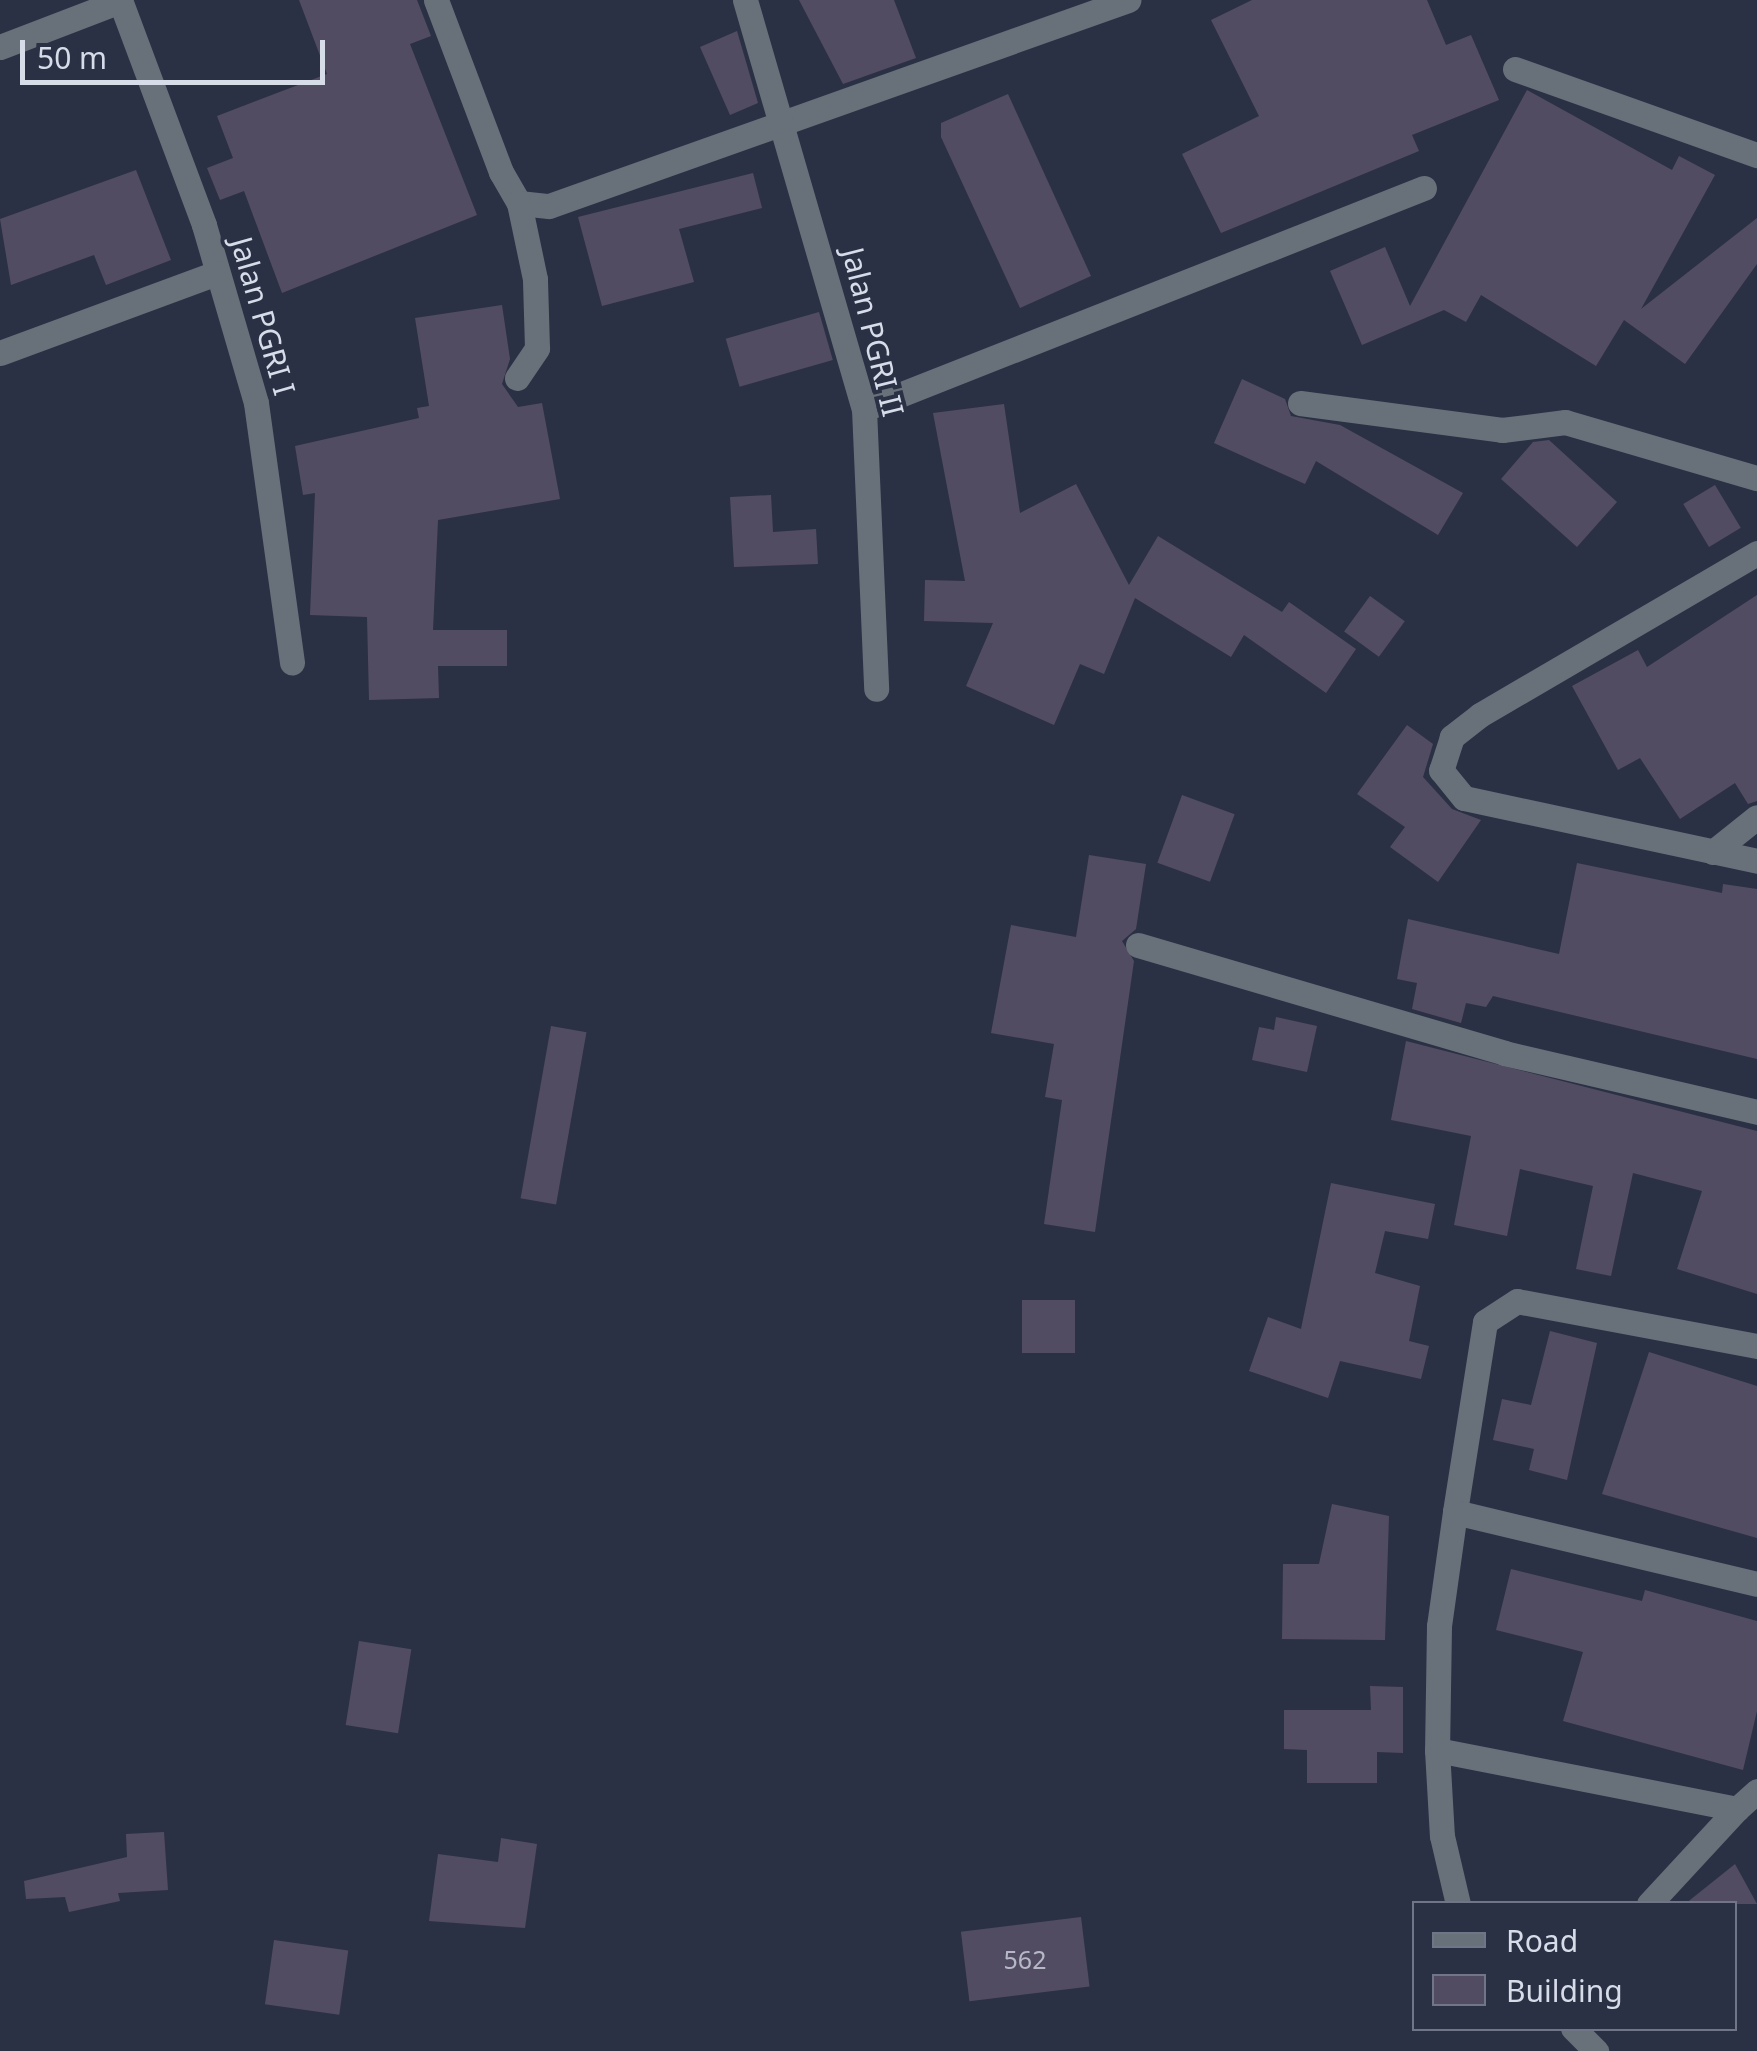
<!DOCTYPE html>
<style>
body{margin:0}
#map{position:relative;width:1757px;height:2051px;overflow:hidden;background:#2b3145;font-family:"Noto Sans",sans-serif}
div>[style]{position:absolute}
.building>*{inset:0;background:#524c62;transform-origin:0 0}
.minor>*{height:25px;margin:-12.5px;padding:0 12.5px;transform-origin:12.5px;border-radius:12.5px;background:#687179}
span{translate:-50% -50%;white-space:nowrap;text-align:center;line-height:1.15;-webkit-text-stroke:8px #2b3145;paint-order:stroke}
.number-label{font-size:25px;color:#b6b8c7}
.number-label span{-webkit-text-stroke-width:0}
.street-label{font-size:30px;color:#d7dce9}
.legend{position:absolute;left:1412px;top:1901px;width:325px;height:130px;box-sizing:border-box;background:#2b3145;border:2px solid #707587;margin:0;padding:12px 18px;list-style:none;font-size:30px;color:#d7dce9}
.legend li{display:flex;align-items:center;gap:20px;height:50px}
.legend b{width:50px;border:2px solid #707587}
.scale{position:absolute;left:20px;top:40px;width:305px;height:45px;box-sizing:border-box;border:5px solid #d7dce9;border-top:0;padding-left:12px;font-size:30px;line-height:35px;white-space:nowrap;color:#d7dce9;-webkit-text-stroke:8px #2b3145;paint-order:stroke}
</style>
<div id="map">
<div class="building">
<i style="clip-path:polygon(299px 0,417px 0,431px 36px,410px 44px,477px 215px,282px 293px,244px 191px,220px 200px,207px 168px,233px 158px,217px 116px,327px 74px)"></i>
<i style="clip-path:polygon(799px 0,894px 0,916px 58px,843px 84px)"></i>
<i style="clip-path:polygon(1252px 0,1427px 0,1446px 45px,1471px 35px,1499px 100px,1412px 135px,1419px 151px,1221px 233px,1182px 154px,1259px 116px,1211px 20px)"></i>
<i style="clip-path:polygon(737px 31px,758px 103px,730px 115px,700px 47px)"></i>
<i style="clip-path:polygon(1527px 90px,1672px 170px,1679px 156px,1715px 175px,1641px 309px,1757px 218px,1757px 264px,1685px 364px,1624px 320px,1596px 366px,1481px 295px,1466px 322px,1444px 310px,1362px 345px,1330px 271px,1385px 247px,1410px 306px)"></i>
<i style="clip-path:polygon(1008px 94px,1091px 276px,1020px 308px,941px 137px,941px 123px)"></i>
<i style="clip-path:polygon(136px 170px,171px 260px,106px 285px,94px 255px,11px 285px,0 219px)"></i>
<i style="clip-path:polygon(753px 173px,762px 208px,679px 229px,694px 282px,602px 306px,578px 217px)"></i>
<i style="clip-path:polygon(502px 305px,510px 359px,502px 384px,518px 407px,542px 403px,560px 499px,438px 520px,433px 630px,507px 630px,507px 666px,438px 666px,439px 698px,369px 700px,367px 617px,310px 615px,315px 493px,303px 495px,295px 446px,419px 418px,417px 408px,429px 406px,415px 318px)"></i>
<i style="left:819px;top:312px;width:50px;height:97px;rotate:74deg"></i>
<i style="clip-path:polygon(1242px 379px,1285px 399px,1291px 416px,1340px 425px,1463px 493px,1438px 535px,1316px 461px,1305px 484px,1214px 443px)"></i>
<i style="clip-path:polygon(1004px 404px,1020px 513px,1076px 484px,1129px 585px,1158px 536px,1282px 612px,1289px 602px,1356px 649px,1326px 693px,1244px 635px,1231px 657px,1135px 598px,1104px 674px,1080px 664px,1054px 725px,966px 686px,993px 623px,924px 621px,925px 580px,965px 581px,933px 413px)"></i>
<i style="clip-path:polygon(1549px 440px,1617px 502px,1577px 547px,1501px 479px,1533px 442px)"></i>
<i style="left:1715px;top:485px;width:50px;height:37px;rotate:59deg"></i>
<i style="clip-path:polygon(771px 495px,773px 532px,816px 529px,818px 564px,734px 567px,730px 497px)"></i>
<i style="clip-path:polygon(1757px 595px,1757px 801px,1748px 804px,1735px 783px,1680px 819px,1640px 758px,1618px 770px,1572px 686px,1638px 650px,1647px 667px)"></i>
<i style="left:1370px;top:596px;width:43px;height:44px;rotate:36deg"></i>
<i style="clip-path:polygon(1407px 725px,1433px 744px,1423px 777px,1452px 809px,1481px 820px,1438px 882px,1390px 847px,1405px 827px,1357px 794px)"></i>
<i style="left:1182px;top:795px;width:56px;height:72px;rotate:20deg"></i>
<i style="clip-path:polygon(1089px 855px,1146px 864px,1136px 929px,1122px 941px,1134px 961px,1095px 1232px,1044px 1224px,1062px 1100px,1045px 1097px,1054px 1044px,991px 1033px,1011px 925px,1076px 937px)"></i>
<i style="clip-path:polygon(1577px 863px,1722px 893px,1723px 884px,1757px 889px,1757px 1059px,1493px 996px,1486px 1007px,1466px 1003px,1461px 1023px,1412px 1009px,1417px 983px,1397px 979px,1408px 919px,1559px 954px)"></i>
<i style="clip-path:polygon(1276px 1017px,1317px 1026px,1307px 1072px,1252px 1060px,1259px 1027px,1274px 1030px)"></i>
<i style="left:551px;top:1026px;width:36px;height:175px;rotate:10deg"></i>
<i style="clip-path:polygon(1406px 1041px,1757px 1131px,1757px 1294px,1677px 1269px,1702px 1191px,1633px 1173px,1611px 1276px,1576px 1269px,1593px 1186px,1520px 1169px,1507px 1236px,1454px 1225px,1471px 1136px,1391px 1120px)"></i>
<i style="clip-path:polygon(1331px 1183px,1435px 1204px,1428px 1239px,1385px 1231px,1375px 1273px,1420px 1286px,1409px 1341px,1429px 1346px,1421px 1379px,1340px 1361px,1328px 1398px,1249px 1371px,1268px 1317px,1301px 1329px)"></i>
<i style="left:1022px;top:1300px;width:53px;height:53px"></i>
<i style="clip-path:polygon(1550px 1331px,1597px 1343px,1567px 1480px,1529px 1470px,1534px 1449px,1493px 1440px,1502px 1399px,1531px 1405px)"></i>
<i style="clip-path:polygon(1649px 1352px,1757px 1386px,1757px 1538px,1602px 1494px)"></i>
<i style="clip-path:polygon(1332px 1504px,1389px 1516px,1385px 1640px,1282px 1639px,1283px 1564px,1319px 1564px)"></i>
<i style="clip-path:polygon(1511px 1569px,1642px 1601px,1645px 1590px,1757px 1621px,1757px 1711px,1743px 1770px,1563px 1721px,1583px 1652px,1496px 1630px)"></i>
<i style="left:359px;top:1641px;width:53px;height:85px;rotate:9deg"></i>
<i style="clip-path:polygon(1370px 1686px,1403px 1687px,1403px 1753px,1377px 1752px,1377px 1783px,1307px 1783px,1307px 1750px,1284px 1749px,1284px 1710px,1371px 1710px)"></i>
<i style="clip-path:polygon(164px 1832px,168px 1890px,118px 1893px,120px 1901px,69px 1912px,65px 1897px,26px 1899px,24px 1881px,127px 1857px,126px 1834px)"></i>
<i style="clip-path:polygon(501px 1838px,537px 1844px,525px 1928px,429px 1921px,438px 1854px,498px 1862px)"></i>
<i style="clip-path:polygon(1735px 1864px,1757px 1904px,1685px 1904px)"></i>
<i style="left:1081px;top:1917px;width:70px;height:121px;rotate:83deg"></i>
<i style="left:274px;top:1940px;width:75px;height:65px;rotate:8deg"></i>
</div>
<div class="minor">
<i style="left:120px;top:0;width:240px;rotate:69.5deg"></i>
<i style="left:204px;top:225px;width:185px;rotate:73.7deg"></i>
<i style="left:256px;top:403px;width:262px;rotate:82.1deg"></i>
<i style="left:436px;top:0;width:184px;rotate:69.3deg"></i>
<i style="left:501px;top:172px;width:36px;rotate:60deg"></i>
<i style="left:519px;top:203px;width:30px;rotate:6deg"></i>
<i style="left:549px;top:206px;width:615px;rotate:-19.58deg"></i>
<i style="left:745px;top:0;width:426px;rotate:73.8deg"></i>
<i style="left:864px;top:409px;width:280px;rotate:87.5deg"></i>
<i style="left:0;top:47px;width:129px;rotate:-21deg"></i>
<i style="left:1515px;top:69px;width:257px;rotate:19.6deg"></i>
<i style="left:0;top:353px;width:230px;rotate:-20.3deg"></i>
<i style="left:517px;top:378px;width:36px;rotate:-56deg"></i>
<i style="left:537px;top:348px;width:69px;rotate:-91.7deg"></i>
<i style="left:535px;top:279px;width:78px;rotate:-101.9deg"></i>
<i style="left:1300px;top:403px;width:204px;rotate:7.6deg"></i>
<i style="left:1502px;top:430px;width:64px;rotate:-7.2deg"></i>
<i style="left:1565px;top:422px;width:200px;rotate:16.3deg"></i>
<i style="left:864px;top:409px;width:602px;rotate:-21.54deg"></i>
<i style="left:1757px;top:553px;width:321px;rotate:149.7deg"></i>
<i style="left:1480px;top:715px;width:36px;rotate:142deg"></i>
<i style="left:1452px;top:737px;width:35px;rotate:108deg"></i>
<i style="left:1441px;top:770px;width:36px;rotate:51deg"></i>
<i style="left:1464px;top:798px;width:300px;rotate:12.1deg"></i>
<i style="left:1713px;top:852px;width:56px;rotate:-38.5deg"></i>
<i style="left:1138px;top:945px;width:382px;rotate:16.4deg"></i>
<i style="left:1504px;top:1053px;width:260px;rotate:13.1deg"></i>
<i style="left:1757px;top:1346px;width:244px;rotate:-169.4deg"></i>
<i style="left:1517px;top:1301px;width:38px;rotate:147deg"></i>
<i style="left:1485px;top:1322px;width:192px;rotate:99deg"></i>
<i style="left:1455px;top:1512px;width:310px;rotate:13.4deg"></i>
<i style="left:1455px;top:1512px;width:115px;rotate:98deg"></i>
<i style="left:1439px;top:1626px;width:124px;rotate:90.9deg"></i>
<i style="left:1437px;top:1750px;width:306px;rotate:11.1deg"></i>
<i style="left:1737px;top:1809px;width:27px;rotate:-42deg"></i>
<i style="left:1437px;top:1750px;width:86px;rotate:86.7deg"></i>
<i style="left:1442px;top:1836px;width:70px;rotate:76.8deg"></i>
<i style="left:1649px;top:1904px;width:129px;rotate:-47.2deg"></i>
<i style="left:1573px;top:2028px;width:33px;rotate:45deg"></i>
</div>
<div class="number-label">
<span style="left:1025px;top:1959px">562</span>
</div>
<div class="street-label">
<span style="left:263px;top:316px;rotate:74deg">Jalan PGRI I</span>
<span style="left:873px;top:332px;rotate:76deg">Jalan PGRI II</span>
</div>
<ul class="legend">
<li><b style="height:12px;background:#687179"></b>Road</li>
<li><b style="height:28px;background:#524c62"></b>Building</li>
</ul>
<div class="scale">50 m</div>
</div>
